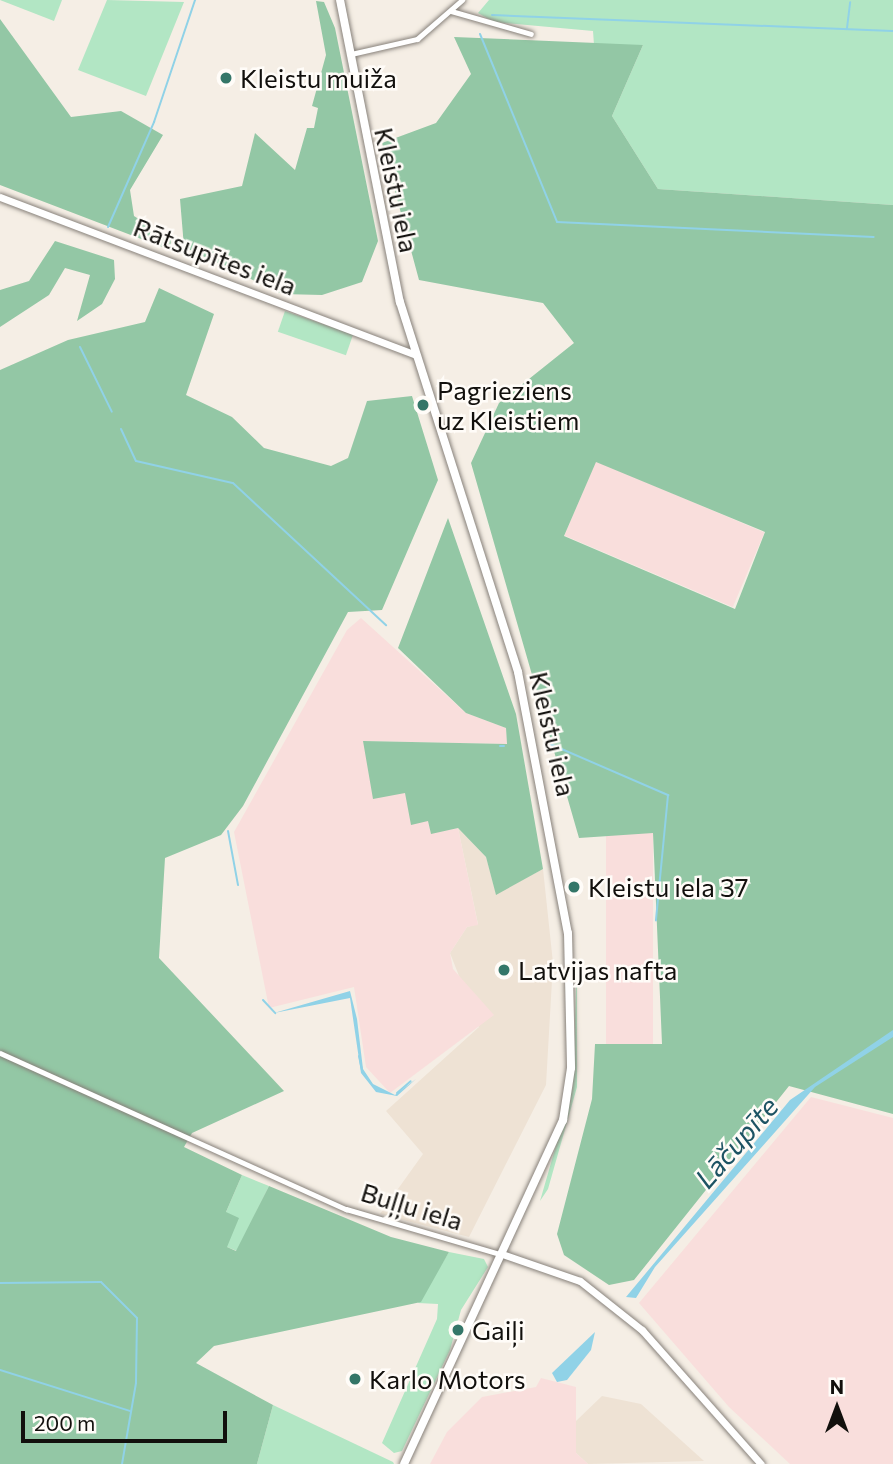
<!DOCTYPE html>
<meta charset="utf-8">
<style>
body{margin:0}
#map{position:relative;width:893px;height:1464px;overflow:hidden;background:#f5eee5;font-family:Commissioner,sans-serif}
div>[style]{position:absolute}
.built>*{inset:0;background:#eee2d4}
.industrial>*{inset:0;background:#f9dedc;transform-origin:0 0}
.green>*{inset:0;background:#b2e6c4;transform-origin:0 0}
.forest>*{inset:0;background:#93c7a5}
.water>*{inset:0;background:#90d2e7}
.stream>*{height:2px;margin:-1px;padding:0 1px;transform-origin:1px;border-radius:1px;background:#90d2e7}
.roads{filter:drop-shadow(0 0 2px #87817a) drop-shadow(0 0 2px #87817a)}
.minor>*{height:5px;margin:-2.5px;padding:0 2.5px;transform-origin:2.5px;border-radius:2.5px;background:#fff}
.tertiary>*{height:7px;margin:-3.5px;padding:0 3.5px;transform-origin:3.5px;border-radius:3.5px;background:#fff}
.secondary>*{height:8px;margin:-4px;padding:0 4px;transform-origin:4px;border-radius:4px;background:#fff}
.dots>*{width:19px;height:19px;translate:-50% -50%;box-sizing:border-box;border:4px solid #fffcf8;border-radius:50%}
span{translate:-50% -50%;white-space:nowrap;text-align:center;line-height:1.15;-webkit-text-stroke:5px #fffcf8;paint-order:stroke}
.poi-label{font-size:26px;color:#12100d}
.left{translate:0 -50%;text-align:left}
.street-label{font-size:26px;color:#12100d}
.water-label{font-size:28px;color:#1d5363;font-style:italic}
.north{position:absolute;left:802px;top:1373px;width:70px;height:70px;-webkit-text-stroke:5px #fffcf8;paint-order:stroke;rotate:0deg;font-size:19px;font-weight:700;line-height:28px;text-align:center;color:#12100d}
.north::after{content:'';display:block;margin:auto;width:24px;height:32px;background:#12100d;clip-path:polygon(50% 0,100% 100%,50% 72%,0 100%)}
.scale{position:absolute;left:21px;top:1411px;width:206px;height:32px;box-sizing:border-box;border:4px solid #12100d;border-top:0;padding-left:9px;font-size:21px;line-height:24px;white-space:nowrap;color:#12100d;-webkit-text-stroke:5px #fffcf8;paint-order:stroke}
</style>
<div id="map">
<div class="built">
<i style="clip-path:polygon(458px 828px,486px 857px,496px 894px,543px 869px,553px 963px,546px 1085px,469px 1237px,380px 1214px,423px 1154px,386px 1111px,479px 1027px,450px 953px,467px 927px,478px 924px)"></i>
<i style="clip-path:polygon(602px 1396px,641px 1404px,704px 1461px,588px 1464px,576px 1453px,576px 1421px)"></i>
</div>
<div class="industrial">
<i style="left:596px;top:461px;width:183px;height:81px;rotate:23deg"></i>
<i style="clip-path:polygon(361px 618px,466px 713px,506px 728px,507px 744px,363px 741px,429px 821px,431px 833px,458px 828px,478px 925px,467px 927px,450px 953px,453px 969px,494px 1015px,390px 1093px,366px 1067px,354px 987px,269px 1008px,234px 832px,347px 630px)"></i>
<i style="left:606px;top:833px;width:47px;height:211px"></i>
<i style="clip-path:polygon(811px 1097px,893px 1118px,893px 1464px,790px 1464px,729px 1407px,639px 1303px)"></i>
<i style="clip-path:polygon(541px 1378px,576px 1387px,576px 1453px,588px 1464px,430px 1464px,447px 1432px,482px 1397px,536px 1387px)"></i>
</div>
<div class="green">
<i style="clip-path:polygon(0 0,62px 0,54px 21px)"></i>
<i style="clip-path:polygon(107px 0,184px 2px,146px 96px,78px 70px)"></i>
<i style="clip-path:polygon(489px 0,893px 0,893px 205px,658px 189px,612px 116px,643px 45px,594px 45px,593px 31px,494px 22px,478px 13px)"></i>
<i style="left:285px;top:311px;width:72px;height:22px;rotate:19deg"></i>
<i style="clip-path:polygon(577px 956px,577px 1087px,548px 1189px,540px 1201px,573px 1087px)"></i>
<i style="clip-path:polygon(242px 1175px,269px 1186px,237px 1251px,227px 1247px,226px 1212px)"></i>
<i style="clip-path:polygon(449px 1252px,484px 1259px,488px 1267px,461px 1310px,450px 1350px,402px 1451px,394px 1453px,382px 1443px,437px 1319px,438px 1304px,418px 1303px)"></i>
<i style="clip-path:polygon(273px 1405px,393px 1462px,394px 1464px,257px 1464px)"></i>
</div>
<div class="forest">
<i style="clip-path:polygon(316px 1px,324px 2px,335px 28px,378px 241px,362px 282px,322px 295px,282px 294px,184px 247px,180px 199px,242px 186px,255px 133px,295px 170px,307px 128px,314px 128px,318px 108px,312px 106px,326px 55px)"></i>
<i style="clip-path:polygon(0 19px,71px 117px,121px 111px,163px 135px,130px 190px,134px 216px,171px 240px,170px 250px,0 185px)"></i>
<i style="clip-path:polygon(evenodd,454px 37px,643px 45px,612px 116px,658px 189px,893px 205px,893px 1114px,789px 1086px,634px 1280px,609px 1285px,564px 1255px,557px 1234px,592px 1099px,595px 1044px,662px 1044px,653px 833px,579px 838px,471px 463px,499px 403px,574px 343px,543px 303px,419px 280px,382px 143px,436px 123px,471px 74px,454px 37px,596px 462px,765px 532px,735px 609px,564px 536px,596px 462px)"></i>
<i style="clip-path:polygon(55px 241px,114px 260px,115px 279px,102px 304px,77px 321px,90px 275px,65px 268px,49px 295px,0 327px,0 290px,29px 281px)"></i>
<i style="clip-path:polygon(159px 288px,214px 314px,186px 395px,232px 417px,264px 448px,331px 466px,348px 458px,367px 401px,412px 396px,438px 480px,382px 610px,348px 612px,243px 806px,221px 835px,165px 858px,159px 958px,284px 1091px,192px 1133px,184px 1147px,242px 1175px,226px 1212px,239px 1218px,227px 1247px,236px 1251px,269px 1186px,391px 1237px,449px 1252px,421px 1302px,214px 1346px,196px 1363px,273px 1405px,257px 1464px,0 1464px,0 370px,68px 340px,145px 322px)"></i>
<i style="clip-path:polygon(448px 518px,516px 714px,543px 869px,496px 895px,486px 857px,458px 828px,431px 834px,428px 821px,411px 825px,405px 793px,373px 799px,363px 741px,507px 744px,506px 728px,466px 713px,398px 648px)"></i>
</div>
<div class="water">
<i style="clip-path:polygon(350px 991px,357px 1019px,363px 1069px,373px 1084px,395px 1095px,416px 1079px,397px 1096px,376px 1092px,361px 1073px,350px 998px,274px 1013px)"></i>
<i style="clip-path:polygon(893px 1030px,893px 1037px,815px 1087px,655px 1267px,636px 1298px,626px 1297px,790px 1100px)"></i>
<i style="clip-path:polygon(595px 1332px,591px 1350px,567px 1380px,557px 1382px,552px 1373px)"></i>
</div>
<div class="stream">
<i style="left:492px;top:15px;width:401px;rotate:2.3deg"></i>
<i style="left:847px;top:28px;width:26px;rotate:-83deg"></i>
<i style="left:480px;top:34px;width:203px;rotate:67.7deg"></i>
<i style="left:557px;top:222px;width:317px;rotate:2.7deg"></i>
<i style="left:108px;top:227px;width:115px;rotate:-66.3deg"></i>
<i style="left:154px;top:122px;width:129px;rotate:-71.4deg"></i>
<i style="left:80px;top:347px;width:72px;rotate:63.8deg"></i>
<i style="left:121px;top:429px;width:35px;rotate:65deg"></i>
<i style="left:136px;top:461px;width:99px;rotate:12.8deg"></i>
<i style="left:233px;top:483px;width:209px;rotate:42.9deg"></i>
<i style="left:550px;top:744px;width:129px;rotate:23.4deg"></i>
<i style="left:668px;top:795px;width:126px;rotate:95.5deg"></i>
<i style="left:500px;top:746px;width:4px"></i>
<i style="left:228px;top:831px;width:55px;rotate:79.5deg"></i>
<i style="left:263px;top:1000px;width:18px;rotate:47deg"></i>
<i style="left:359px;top:1056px;width:14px;rotate:78deg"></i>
<i style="left:397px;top:1093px;width:18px;rotate:-41deg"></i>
<i style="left:0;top:1283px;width:101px;rotate:-0.6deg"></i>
<i style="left:101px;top:1282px;width:51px;rotate:45deg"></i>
<i style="left:137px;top:1318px;width:65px;rotate:90.9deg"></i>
<i style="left:136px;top:1383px;width:82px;rotate:99.8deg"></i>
<i style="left:0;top:1370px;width:136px;rotate:17.5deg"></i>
</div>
<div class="roads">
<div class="minor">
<i style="left:451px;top:11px;width:83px;rotate:16deg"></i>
<i style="left:351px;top:54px;width:68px;rotate:-12.8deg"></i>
<i style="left:417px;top:39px;width:60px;rotate:-40.9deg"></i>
<i style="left:0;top:1053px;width:380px;rotate:24.3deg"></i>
<i style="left:346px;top:1209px;width:164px;rotate:16.3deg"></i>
</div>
<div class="tertiary">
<i style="left:0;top:197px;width:443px;rotate:20.8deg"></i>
<i style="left:505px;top:1255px;width:79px;rotate:19.1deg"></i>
<i style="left:580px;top:1281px;width:79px;rotate:38.3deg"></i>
<i style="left:642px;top:1330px;width:179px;rotate:48.4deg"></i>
</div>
<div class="secondary">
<i style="left:340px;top:0;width:308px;rotate:78.8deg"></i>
<i style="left:400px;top:302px;width:388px;rotate:72.3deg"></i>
<i style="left:518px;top:672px;width:266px;rotate:79.2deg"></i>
<i style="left:568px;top:933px;width:135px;rotate:88.7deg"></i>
<i style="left:571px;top:1068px;width:53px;rotate:98.7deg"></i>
<i style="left:563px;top:1120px;width:379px;rotate:114.8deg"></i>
</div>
</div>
<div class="dots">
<i style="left:226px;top:78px;background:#347668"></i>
<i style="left:423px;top:405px;background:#347668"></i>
<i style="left:574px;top:887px;background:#347668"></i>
<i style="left:504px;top:970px;background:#347668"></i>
<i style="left:458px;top:1330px;background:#347668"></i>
<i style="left:355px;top:1379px;background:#347668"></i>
</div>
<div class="poi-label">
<span class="left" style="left:240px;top:78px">Kleistu muiža</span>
<span class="left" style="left:437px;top:405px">Pagrieziens<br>uz Kleistiem</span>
<span class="left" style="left:588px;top:887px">Kleistu iela 37</span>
<span class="left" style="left:518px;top:970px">Latvijas nafta</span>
<span class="left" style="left:472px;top:1330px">Gaiļi</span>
<span class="left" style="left:369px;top:1379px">Karlo Motors</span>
</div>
<div class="street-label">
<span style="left:397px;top:190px;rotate:78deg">Kleistu iela</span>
<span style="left:215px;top:256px;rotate:21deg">Rātsupītes iela</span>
<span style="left:553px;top:734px;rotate:77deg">Kleistu iela</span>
<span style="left:412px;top:1206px;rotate:17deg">Buļļu iela</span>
</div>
<div class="water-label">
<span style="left:736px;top:1142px;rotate:-49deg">Lāčupīte</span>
</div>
<div class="north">N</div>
<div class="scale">200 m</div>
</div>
